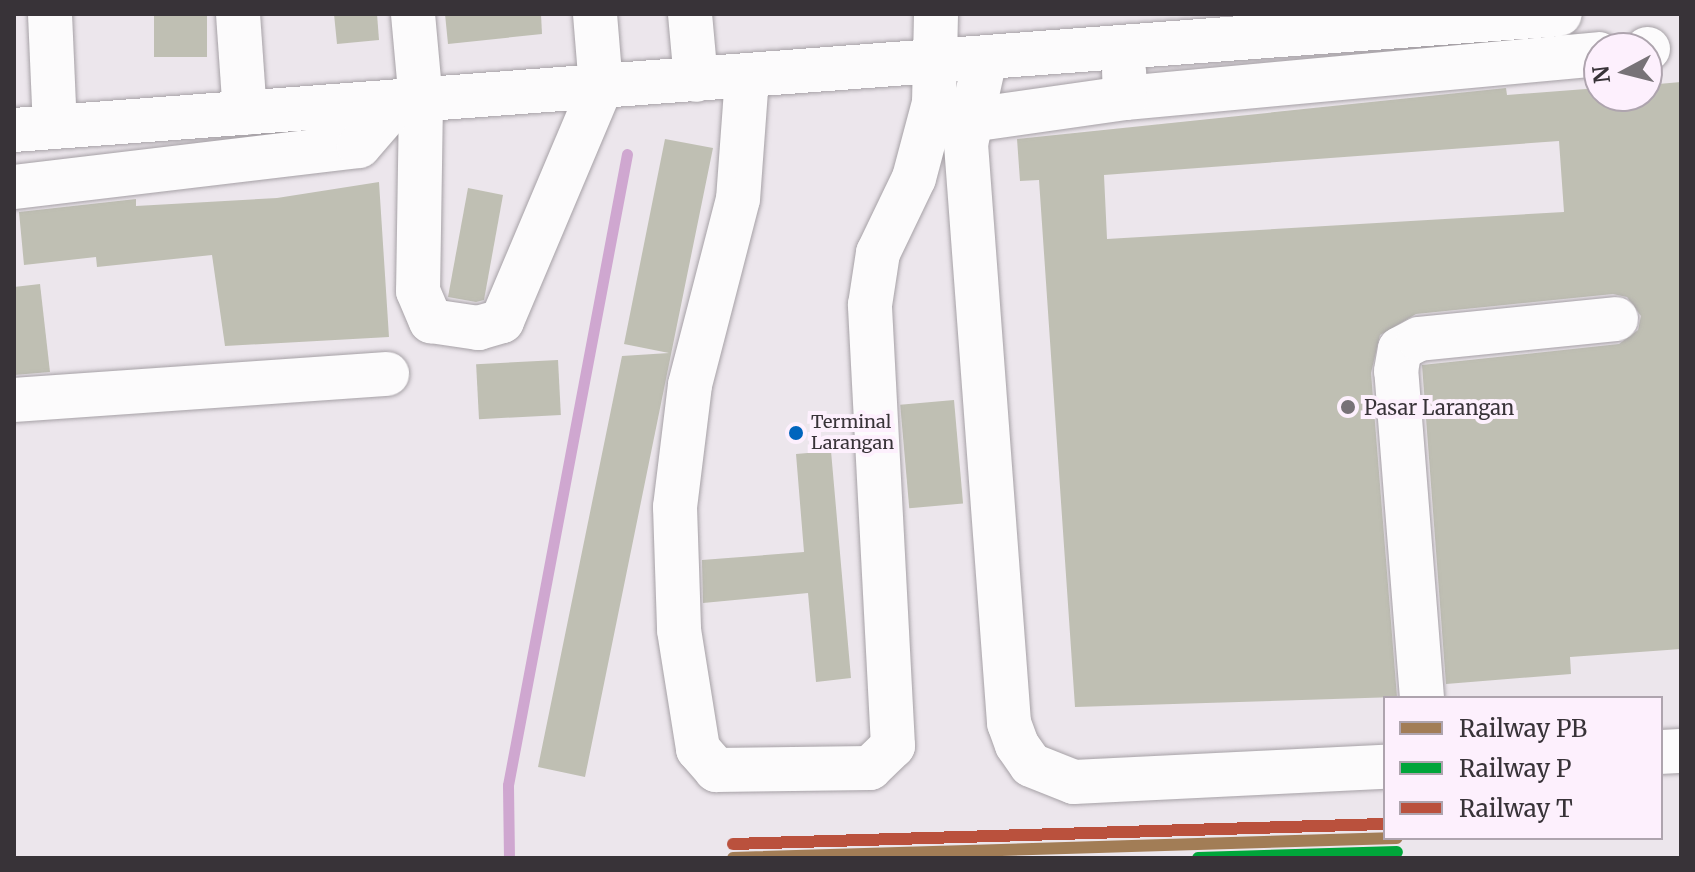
<!DOCTYPE html>
<style>
body{margin:0}
#map{position:relative;width:1695px;height:872px;overflow:hidden;background:#ece6ec;font-family:Merriweather,serif}
div>[style]{position:absolute}
.stream>*{height:11px;margin:-5.5px;padding:0 5.5px;transform-origin:5.5px;border-radius:5.5px;background:#cfa7d0}
.building>*{inset:0;background:#bfbfb3;transform-origin:0 0}
.roads{filter:drop-shadow(0 0 2px #a6a1a6) drop-shadow(0 0 2px #a6a1a6)}
.minor>*{height:44px;margin:-22px;padding:0 22px;transform-origin:22px;border-radius:22px;background:#fcfbfc}
.highway>*{height:44px;margin:-22px;padding:0 22px;transform-origin:22px;border-radius:22px;background:#fcfbfc}
.rail-1>*{height:12px;margin:-6px;padding:0 6px;transform-origin:6px;border-radius:6px;background:#a27d56}
.rail-2>*{height:12px;margin:-6px;padding:0 6px;transform-origin:6px;border-radius:6px;background:#00a53a}
.rail-3>*{height:12px;margin:-6px;padding:0 6px;transform-origin:6px;border-radius:6px;background:#ba513d}
.dots>*{width:22px;height:22px;translate:-50% -50%;box-sizing:border-box;border:4px solid #fdf0fd;border-radius:50%}
span{translate:-50% -50%;white-space:nowrap;text-align:center;line-height:1.15;-webkit-text-stroke:8px #fdf0fd;paint-order:stroke}
.bus-label{font-size:18px;color:#383338}
.left{translate:0 -50%;text-align:left}
.poi-label{font-size:20px;color:#383338}
.frame{position:absolute;inset:0;border:16px solid #383338;pointer-events:none}
.legend{position:absolute;left:1383px;top:696px;width:280px;height:144px;box-sizing:border-box;background:#fdf0fd;border:2px solid #aea4ae;margin:0;padding:10px 14px;list-style:none;font-size:24px;color:#383338}
.legend li{display:flex;align-items:center;gap:16px;height:40px}
.legend b{width:40px;border:2px solid #aea4ae}
.north{position:absolute;left:1583px;top:32px;width:80px;height:80px;box-sizing:border-box;background:#fdf0fd;border:2px solid #aea4ae;border-radius:50%;rotate:263deg;font-size:22px;font-weight:700;line-height:32px;text-align:center;color:#383338}
.north::after{content:'';display:block;margin:auto;width:28px;height:36px;background:#777277;clip-path:polygon(50% 0,100% 100%,50% 72%,0 100%)}
</style>
<div id="map">
<div class="stream">
<i style="left:509px;top:858px;width:73px;rotate:-90.8deg"></i>
<i style="left:508px;top:785px;width:642px;rotate:-79.32deg"></i>
</div>
<div class="building">
<i style="left:154px;top:14px;width:53px;height:43px"></i>
<i style="clip-path:polygon(334px 14px,377px 14px,379px 40px,337px 44px)"></i>
<i style="clip-path:polygon(445px 14px,541px 14px,542px 34px,448px 44px)"></i>
<i style="clip-path:polygon(evenodd,1681px 82px,1681px 649px,1570px 657px,1571px 674px,1446px 684px,1422px 365px,1619px 344px,1638px 330px,1641px 316px,1627px 297px,1613px 294px,1416px 314px,1380px 335px,1371px 373px,1397px 697px,1075px 707px,1039px 180px,1020px 181px,1017px 139px,1506px 88px,1507px 95px,1599px 88px,1599px 96px,1647px 96px,1647px 85px,1681px 82px,1559px 141px,1564px 212px,1107px 239px,1104px 175px,1559px 141px)"></i>
<i style="clip-path:polygon(665px 139px,713px 148px,585px 777px,538px 767px,622px 356px,669px 353px,624px 344px)"></i>
<i style="clip-path:polygon(379px 182px,389px 337px,225px 346px,212px 255px,97px 267px,96px 257px,24px 265px,19px 212px,136px 199px,136px 206px,277px 198px)"></i>
<i style="clip-path:polygon(468px 188px,503px 195px,484px 300px,476px 302px,448px 297px)"></i>
<i style="clip-path:polygon(40px 284px,50px 372px,14px 375px,14px 287px)"></i>
<i style="left:558px;top:360px;width:55px;height:82px;rotate:87deg"></i>
<i style="left:954px;top:400px;width:104px;height:54px;rotate:85deg"></i>
<i style="clip-path:polygon(831px 451px,851px 678px,816px 682px,808px 593px,703px 603px,702px 560px,804px 552px,796px 454px)"></i>
</div>
<div class="roads">
<div class="minor">
<i style="left:50px;top:14px;width:113px;rotate:87.5deg"></i>
<i style="left:238px;top:14px;width:99px;rotate:86deg"></i>
<i style="left:413px;top:14px;width:88px;rotate:84.8deg"></i>
<i style="left:421px;top:102px;width:189px;rotate:90.9deg"></i>
<i style="left:418px;top:291px;width:33px;rotate:67deg"></i>
<i style="left:431px;top:321px;width:48px;rotate:8.5deg"></i>
<i style="left:478px;top:328px;width:25px;rotate:-16deg"></i>
<i style="left:502px;top:321px;width:254px;rotate:-67.1deg"></i>
<i style="left:601px;top:87px;width:73px;rotate:-94.7deg"></i>
<i style="left:690px;top:14px;width:66px;rotate:84.8deg"></i>
<i style="left:1647px;top:49px;width:1px"></i>
<i style="left:985px;top:59px;width:87px;rotate:102.6deg"></i>
<i style="left:966px;top:144px;width:581px;rotate:85.75deg"></i>
<i style="left:1009px;top:723px;width:23px;rotate:70deg"></i>
<i style="left:1017px;top:745px;width:24px;rotate:55deg"></i>
<i style="left:1031px;top:765px;width:46px;rotate:21.6deg"></i>
<i style="left:1074px;top:782px;width:311px;rotate:-2.8deg"></i>
<i style="left:747px;top:77px;width:122px;rotate:94.2deg"></i>
<i style="left:738px;top:199px;width:192px;rotate:104.5deg"></i>
<i style="left:690px;top:385px;width:123px;rotate:97deg"></i>
<i style="left:675px;top:507px;width:123px;rotate:88.1deg"></i>
<i style="left:679px;top:630px;width:121px;rotate:80.9deg"></i>
<i style="left:698px;top:749px;width:28px;rotate:49deg"></i>
<i style="left:716px;top:770px;width:154px;rotate:-0.7deg"></i>
<i style="left:870px;top:768px;width:32px;rotate:-44deg"></i>
<i style="left:893px;top:746px;width:442px;rotate:-93deg"></i>
<i style="left:870px;top:305px;width:53px;rotate:-81.3deg"></i>
<i style="left:878px;top:253px;width:83px;rotate:-64.4deg"></i>
<i style="left:914px;top:178px;width:78px;rotate:-75.1deg"></i>
<i style="left:934px;top:103px;width:89px;rotate:-88.7deg"></i>
<i style="left:1125px;top:98px;width:476px;rotate:-5.3deg"></i>
<i style="left:971px;top:120px;width:156px;rotate:-8.1deg"></i>
<i style="left:1125px;top:98px;width:27px;rotate:-92deg"></i>
<i style="left:14px;top:187px;width:347px;rotate:-6.8deg"></i>
<i style="left:359px;top:146px;width:58px;rotate:-49.2deg"></i>
<i style="left:14px;top:400px;width:374px;rotate:-4deg"></i>
<i style="left:1422px;top:698px;width:328px;rotate:-94.5deg"></i>
<i style="left:1396px;top:371px;width:22px;rotate:-80deg"></i>
<i style="left:1400px;top:349px;width:21px;rotate:-28deg"></i>
<i style="left:1419px;top:339px;width:198px;rotate:-5.8deg"></i>
<i style="left:1661px;top:752px;width:20px;rotate:-3deg"></i>
</div>
<div class="highway">
<i style="left:14px;top:130px;width:1550px;rotate:-4.29deg"></i>
</div>
</div>
<div class="rail-1">
<i style="left:733px;top:858px;width:664px;rotate:-1.73deg"></i>
</div>
<div class="rail-2">
<i style="left:1198px;top:858px;width:199px;rotate:-1.7deg"></i>
</div>
<div class="rail-3">
<i style="left:733px;top:844px;width:652px;rotate:-1.76deg"></i>
</div>
<div class="dots">
<i style="left:1348px;top:407px;background:#777277"></i>
<i style="left:796px;top:433px;background:#0065bd"></i>
</div>
<div class="bus-label">
<span class="left" style="left:811px;top:433px">Terminal<br>Larangan</span>
</div>
<div class="poi-label">
<span class="left" style="left:1364px;top:407px">Pasar Larangan</span>
</div>
<div class="frame"></div>
<ul class="legend">
<li><b style="height:10px;background:#a27d56"></b>Railway PB</li>
<li><b style="height:10px;background:#00a53a"></b>Railway P</li>
<li><b style="height:10px;background:#ba513d"></b>Railway T</li>
</ul>
<div class="north">N</div>
</div>
